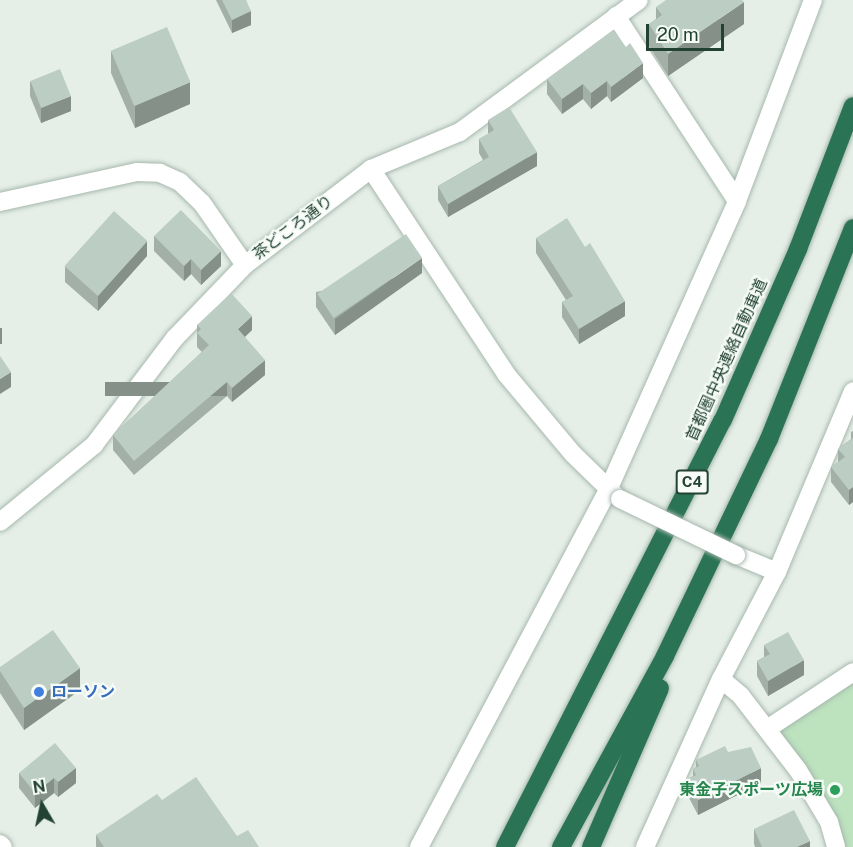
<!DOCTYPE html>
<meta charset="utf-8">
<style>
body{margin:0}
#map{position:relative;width:853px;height:847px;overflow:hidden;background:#e5efe8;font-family:"Public Sans","Noto Sans JP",sans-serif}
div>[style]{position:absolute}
.green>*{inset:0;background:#bce2be}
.roads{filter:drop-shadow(0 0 2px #a7b8ae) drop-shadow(0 0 2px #a7b8ae)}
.minor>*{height:18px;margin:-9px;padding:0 9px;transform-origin:9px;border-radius:9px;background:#fff}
.highway>*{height:18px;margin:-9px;padding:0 9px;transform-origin:9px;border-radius:9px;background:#2a7354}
.bridges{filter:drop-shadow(0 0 2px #a7b8ae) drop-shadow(0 0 2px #a7b8ae)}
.minor-bridge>*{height:18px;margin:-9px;padding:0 9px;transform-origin:9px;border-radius:9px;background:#fff}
.wall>*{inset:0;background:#a2b0a8}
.shaded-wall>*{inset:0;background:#849088;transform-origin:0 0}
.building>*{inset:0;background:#bccdc3;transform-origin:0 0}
.dots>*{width:16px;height:16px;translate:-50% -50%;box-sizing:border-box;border:3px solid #f6fbf7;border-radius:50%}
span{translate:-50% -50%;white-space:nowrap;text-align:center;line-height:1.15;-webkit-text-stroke:4.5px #f6fbf7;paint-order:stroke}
.shield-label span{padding:2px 4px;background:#f6fbf7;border:2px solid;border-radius:4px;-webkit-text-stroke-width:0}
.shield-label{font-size:15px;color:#224333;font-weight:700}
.street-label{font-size:16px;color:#224333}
.shop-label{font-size:16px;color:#366cbe;font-weight:700}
.left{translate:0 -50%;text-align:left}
.leisure-label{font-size:16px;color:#27864d;font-weight:700}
.right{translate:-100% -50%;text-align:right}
.north{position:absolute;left:12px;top:775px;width:60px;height:60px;-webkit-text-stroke:4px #f6fbf7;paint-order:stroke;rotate:351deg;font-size:16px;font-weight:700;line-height:24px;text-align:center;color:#224333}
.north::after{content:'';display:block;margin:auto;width:21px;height:27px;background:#224333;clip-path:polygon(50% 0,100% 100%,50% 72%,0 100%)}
.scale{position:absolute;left:646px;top:24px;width:78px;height:27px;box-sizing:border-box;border:3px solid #224333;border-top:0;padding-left:8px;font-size:18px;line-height:21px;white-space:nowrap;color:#224333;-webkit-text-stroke:4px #f6fbf7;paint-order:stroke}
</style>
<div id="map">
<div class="green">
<i style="clip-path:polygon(853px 680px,853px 847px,842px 847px,780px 736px,782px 726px)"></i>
</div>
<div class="roads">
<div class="minor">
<i style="left:616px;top:16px;width:221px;rotate:56.8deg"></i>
<i style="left:371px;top:169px;width:245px;rotate:56.6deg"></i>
<i style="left:506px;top:374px;width:104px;rotate:50.1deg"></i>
<i style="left:573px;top:454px;width:60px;rotate:44.3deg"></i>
<i style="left:0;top:202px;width:140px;rotate:-12.4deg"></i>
<i style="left:137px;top:172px;width:23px;rotate:2deg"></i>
<i style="left:160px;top:173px;width:22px;rotate:24deg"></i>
<i style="left:180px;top:182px;width:30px;rotate:44deg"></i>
<i style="left:202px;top:203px;width:75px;rotate:55.3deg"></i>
<i style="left:0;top:522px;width:122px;rotate:-39.3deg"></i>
<i style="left:94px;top:445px;width:134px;rotate:-52.9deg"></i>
<i style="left:175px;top:338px;width:101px;rotate:-46.2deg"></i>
<i style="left:245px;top:265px;width:158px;rotate:-37.3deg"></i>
<i style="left:371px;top:169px;width:96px;rotate:-22.6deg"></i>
<i style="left:460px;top:132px;width:222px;rotate:-36.4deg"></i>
<i style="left:736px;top:555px;width:44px;rotate:22.5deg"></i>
<i style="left:721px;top:679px;width:26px;rotate:40deg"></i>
<i style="left:741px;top:696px;width:93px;rotate:52.4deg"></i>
<i style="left:798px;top:770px;width:61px;rotate:59.2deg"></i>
<i style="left:829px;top:822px;width:26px;rotate:74deg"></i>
<i style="left:767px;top:729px;width:103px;rotate:-33.5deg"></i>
<i style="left:0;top:844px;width:4px;rotate:45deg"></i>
<i style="left:419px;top:847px;width:404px;rotate:-62.1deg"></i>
<i style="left:608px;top:490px;width:316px;rotate:-65.9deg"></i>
<i style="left:737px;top:201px;width:215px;rotate:-69.3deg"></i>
<i style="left:645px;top:847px;width:184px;rotate:-65.7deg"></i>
<i style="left:721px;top:679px;width:121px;rotate:-62.4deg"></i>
<i style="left:777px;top:572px;width:196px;rotate:-67.2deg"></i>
</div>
<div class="highway">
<i style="left:505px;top:847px;width:479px;rotate:-63deg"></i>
<i style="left:723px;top:420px;width:187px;rotate:-66.3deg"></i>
<i style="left:798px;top:249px;width:153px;rotate:-69deg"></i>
<i style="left:561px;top:847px;width:217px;rotate:-61.4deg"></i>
<i style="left:665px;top:656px;width:241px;rotate:-64.4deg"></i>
<i style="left:769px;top:439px;width:227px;rotate:-68.3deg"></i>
<i style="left:591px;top:847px;width:173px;rotate:-66.5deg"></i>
</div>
</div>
<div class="bridges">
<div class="minor-bridge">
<i style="left:620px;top:499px;width:129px;rotate:25.8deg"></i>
</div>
</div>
<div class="wall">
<i style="clip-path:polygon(216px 0,246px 0,251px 25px,232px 33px)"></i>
<i style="clip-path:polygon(656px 7px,744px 24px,668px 76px,649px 46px,649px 24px,656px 19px)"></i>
<i style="clip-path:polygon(111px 51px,190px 104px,135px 128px,111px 73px)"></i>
<i style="clip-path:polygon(643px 78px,611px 102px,607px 96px,591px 109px,583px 99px,562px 114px,547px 94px,547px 79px)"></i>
<i style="clip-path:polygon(30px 81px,71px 111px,41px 123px,30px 96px)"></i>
<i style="clip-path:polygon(488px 120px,537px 166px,448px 217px,438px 200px,438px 186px,483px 160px,479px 153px,479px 139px,488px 134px)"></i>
<i style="clip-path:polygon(154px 236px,221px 266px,201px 285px,191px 274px,184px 281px,154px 251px)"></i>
<i style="clip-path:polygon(536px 238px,625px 316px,579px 344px,562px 317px,562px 302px,566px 300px,536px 253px)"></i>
<i style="clip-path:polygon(147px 256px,98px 311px,65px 282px,65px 267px)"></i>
<i style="clip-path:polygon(422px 273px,335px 335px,316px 307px,316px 292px)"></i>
<i style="clip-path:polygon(197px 325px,252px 330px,245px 337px,265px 375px,232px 402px,227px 396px,134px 475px,113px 450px,113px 435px,202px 352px,197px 347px)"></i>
<i style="clip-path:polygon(853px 431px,853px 502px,849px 505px,831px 482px,831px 467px,838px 462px,838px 449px,851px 439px,851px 432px)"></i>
<i style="clip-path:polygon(764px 645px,804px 675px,768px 696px,757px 676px,757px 661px,764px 657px)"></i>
<i style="clip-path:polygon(0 667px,80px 690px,24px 730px,0 693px)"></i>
<i style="clip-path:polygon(728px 752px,761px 783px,698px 815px,687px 794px,687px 779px,693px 776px,693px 769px,696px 767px,696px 760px)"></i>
<i style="clip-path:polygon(76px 768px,76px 783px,58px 797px,54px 793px,35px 808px,19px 788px,19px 773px)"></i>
<i style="clip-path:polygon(162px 800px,237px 836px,259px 847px,96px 847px,96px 835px)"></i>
<i style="clip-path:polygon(754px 829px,810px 847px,755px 847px,754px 844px)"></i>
</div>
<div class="shaded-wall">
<i style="clip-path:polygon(744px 2px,744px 24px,668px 76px,668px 54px)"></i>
<i style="clip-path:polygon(251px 11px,251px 25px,232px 33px,232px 20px)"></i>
<i style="clip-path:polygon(643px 63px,643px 78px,611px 102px,611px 87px)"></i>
<i style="clip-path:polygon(607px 81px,607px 96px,591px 109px,591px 93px)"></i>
<i style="clip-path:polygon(190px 82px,190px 104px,135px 128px,135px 106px)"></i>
<i style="clip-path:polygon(583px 84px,583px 99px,562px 114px,562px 99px)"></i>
<i style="clip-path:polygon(71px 96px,71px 111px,41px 123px,41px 108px)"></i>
<i style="clip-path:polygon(537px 152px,537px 166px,448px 217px,448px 204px)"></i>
<i style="clip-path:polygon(147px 241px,147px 256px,98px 311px,98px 296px)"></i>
<i style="clip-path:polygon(221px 251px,221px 266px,201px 285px,201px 270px)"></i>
<i style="clip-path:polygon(422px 258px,422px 273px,335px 335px,335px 319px)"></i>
<i style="clip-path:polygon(191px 259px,191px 274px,184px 281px,184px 266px)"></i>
<i style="clip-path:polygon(625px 301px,625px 316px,579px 344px,579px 329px)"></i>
<i style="clip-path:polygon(252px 316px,252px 330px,238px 343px,238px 329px)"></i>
<i style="left:2px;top:328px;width:16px;height:2px;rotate:90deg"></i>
<i style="clip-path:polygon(265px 360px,265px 375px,232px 402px,232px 388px)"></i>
<i style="clip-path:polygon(11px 372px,11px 387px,0 394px,0 379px)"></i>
<i style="left:227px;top:382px;width:14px;height:122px;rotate:90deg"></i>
<i style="clip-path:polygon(853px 487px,853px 502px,849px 505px,849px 490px)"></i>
<i style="clip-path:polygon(804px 660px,804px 675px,768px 696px,768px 681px)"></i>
<i style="clip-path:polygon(80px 668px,80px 690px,24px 730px,24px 708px)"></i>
<i style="clip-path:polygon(76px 768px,76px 783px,58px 797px,58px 782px)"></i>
<i style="clip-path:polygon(761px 768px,761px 783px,698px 815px,698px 800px)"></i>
<i style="clip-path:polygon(54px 778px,54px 793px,35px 808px,35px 793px)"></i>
<i style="clip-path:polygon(810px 841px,810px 847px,797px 847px)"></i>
</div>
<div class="building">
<i style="clip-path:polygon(222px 0,246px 0,251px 11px,232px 20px)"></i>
<i style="clip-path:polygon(666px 0,742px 0,744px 2px,668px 54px,649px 24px,662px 15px,656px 7px)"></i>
<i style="left:167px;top:27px;width:60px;height:61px;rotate:67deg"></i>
<i style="clip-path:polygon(613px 30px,626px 47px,630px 43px,643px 63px,611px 87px,607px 81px,591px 93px,583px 84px,562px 99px,547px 79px)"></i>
<i style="left:60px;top:69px;width:29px;height:32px;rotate:68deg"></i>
<i style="clip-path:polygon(509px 107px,537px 152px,448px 204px,438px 186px,489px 157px,479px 139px,494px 130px,488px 120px)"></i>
<i style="clip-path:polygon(181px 210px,221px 251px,201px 270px,191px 259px,184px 266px,154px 236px)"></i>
<i style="left:114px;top:211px;width:45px;height:74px;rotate:42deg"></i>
<i style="clip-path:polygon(567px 218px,585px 247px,590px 243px,625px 301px,579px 329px,562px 302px,573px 296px,536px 238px)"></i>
<i style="left:406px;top:234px;width:29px;height:107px;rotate:56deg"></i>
<i style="clip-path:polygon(231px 293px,252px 316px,238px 329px,265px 360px,232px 388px,227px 382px,134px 461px,113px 435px,209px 345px,197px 333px,201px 329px,197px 325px)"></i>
<i style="clip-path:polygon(0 356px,11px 372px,0 379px)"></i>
<i style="clip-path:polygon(853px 438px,853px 487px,849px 490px,831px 467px,845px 457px,838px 449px)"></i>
<i style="clip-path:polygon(53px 630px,80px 668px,24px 708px,0 671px,0 667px)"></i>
<i style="clip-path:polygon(788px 632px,804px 660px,768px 681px,757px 661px,770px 654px,764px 645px)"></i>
<i style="clip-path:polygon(55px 743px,76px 768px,58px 782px,54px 778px,35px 793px,19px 773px)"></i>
<i style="clip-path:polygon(725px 746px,728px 752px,751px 747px,761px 768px,698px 800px,687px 779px,696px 775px,693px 769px,699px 766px,696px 760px)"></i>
<i style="clip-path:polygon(196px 777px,237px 836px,248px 830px,259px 847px,104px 847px,96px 835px,157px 794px,162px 800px)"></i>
<i style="clip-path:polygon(794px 810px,810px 841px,797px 847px,762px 847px,754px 829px)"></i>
</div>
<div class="dots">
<i style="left:39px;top:692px;background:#3f7fe0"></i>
<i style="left:835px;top:790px;background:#2e9e5b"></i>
</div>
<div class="shield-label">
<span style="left:692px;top:482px">C4</span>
</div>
<div class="street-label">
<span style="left:293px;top:228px;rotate:-37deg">茶どころ通り</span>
<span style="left:727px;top:360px;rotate:-66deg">首都圏中央連絡自動車道</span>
</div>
<div class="shop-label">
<span class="left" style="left:51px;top:692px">ローソン</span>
</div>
<div class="leisure-label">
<span class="right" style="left:823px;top:790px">東金子スポーツ広場</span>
</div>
<div class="north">N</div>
<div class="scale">20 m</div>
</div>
